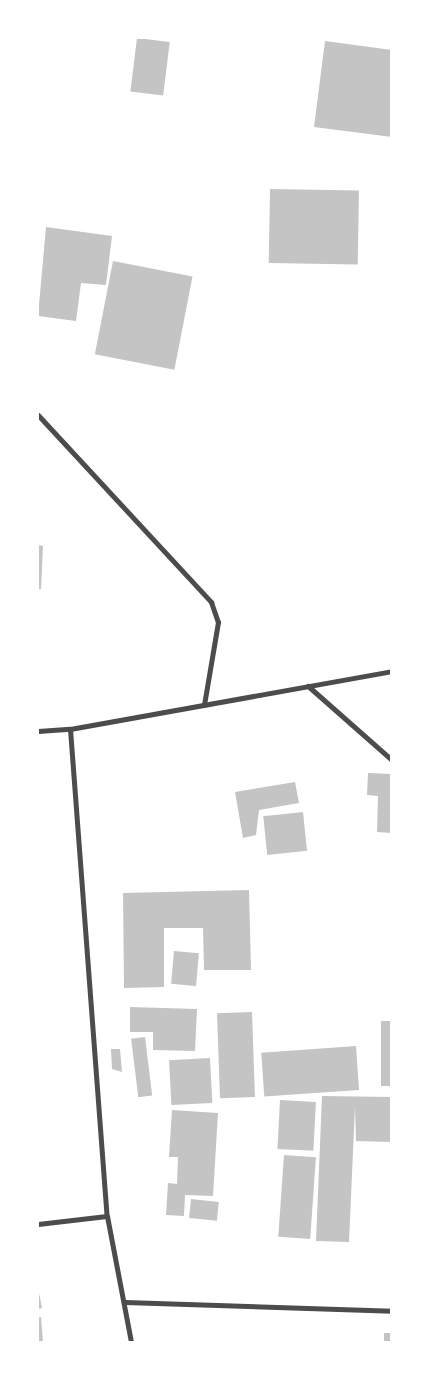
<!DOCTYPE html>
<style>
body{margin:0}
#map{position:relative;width:429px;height:1380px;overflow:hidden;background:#fff;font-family:"Fira Sans Condensed",sans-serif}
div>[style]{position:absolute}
.building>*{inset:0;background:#c4c4c4;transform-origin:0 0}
.minor>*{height:5px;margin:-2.5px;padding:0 2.5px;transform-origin:2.5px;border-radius:2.5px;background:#4c4c4c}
span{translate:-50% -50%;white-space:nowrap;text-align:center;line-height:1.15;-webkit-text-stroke:5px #fff;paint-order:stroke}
.frame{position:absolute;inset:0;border:39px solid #fff;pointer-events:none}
</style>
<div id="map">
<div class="building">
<i style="left:137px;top:38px;width:33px;height:54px;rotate:7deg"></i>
<i style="clip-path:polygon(325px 41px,392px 50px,392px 137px,314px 127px)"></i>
<i style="left:270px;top:189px;width:89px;height:74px;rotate:1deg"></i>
<i style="clip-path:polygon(46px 227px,112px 236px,106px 285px,81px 283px,76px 321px,38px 316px)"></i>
<i style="left:113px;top:261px;width:81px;height:95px;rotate:11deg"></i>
<i style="clip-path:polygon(38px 545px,43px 546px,41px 589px,38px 589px)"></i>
<i style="clip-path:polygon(368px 773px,392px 774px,392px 833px,377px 832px,378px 796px,367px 795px)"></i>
<i style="clip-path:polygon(295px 782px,299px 803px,259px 810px,256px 835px,243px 838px,235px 792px)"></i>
<i style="left:303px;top:812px;width:39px;height:40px;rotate:84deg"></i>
<i style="clip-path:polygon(249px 890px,251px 970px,204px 970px,203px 928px,164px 928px,164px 987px,124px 988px,123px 893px)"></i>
<i style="left:174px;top:951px;width:25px;height:33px;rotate:5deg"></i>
<i style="clip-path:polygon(130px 1007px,197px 1009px,195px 1051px,153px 1050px,153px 1032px,130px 1032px)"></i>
<i style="left:252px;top:1012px;width:85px;height:35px;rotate:88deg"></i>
<i style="left:381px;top:1021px;width:11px;height:65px"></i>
<i style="left:145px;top:1037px;width:59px;height:14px;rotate:83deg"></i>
<i style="left:356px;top:1046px;width:44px;height:95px;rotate:86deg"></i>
<i style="clip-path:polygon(111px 1049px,120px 1049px,122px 1072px,112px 1069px)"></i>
<i style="left:210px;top:1058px;width:45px;height:41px;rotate:87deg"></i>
<i style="clip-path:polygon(322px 1096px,392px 1097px,392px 1142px,356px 1141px,355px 1107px,349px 1242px,316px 1241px)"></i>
<i style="left:280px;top:1100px;width:36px;height:49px;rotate:3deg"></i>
<i style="clip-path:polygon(172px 1110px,218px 1113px,213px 1196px,185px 1195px,184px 1216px,166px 1215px,168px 1183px,177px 1184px,178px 1157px,169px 1157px)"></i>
<i style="left:284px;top:1155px;width:32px;height:82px;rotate:4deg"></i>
<i style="left:191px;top:1199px;width:28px;height:19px;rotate:6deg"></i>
<i style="clip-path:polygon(38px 1288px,42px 1308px,38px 1309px)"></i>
<i style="clip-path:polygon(38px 1317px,41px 1317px,43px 1342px,38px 1342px)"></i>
<i style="left:384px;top:1333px;width:8px;height:9px"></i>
</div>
<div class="minor">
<i style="left:38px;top:415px;width:255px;rotate:47.2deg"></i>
<i style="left:211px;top:602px;width:21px;rotate:71deg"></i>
<i style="left:218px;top:622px;width:84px;rotate:99.6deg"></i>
<i style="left:308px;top:686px;width:112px;rotate:41.4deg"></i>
<i style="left:70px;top:729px;width:488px;rotate:85.7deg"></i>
<i style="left:107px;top:1216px;width:128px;rotate:79.2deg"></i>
<i style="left:38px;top:731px;width:32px;rotate:-4deg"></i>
<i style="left:70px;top:729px;width:327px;rotate:-10.2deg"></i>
<i style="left:38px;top:1224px;width:69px;rotate:-6.6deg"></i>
<i style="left:125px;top:1302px;width:267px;rotate:1.9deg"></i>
</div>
<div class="frame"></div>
</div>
